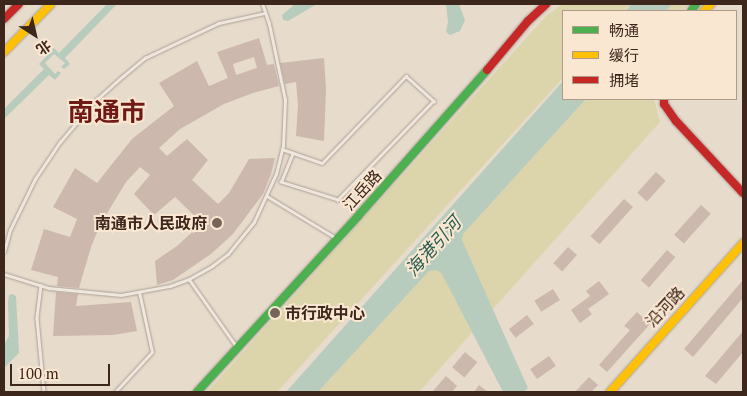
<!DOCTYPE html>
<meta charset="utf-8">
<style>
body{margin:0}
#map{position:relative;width:747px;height:396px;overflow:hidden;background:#e7dbcc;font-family:"PT Serif","Noto Sans SC",serif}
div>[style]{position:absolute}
.green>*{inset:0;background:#dcd5ac}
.water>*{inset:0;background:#b7ccbd}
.building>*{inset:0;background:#ccb8ac;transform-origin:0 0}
.roads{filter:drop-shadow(0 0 1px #aca095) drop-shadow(0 0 1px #aca095)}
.lane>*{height:2.5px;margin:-1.25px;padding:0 1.25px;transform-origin:1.25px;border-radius:1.25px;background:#efe7de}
.fast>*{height:8px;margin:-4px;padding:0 4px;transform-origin:4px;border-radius:4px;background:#4caf50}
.slow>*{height:8px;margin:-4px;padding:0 4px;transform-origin:4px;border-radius:4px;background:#ffc107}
.jam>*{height:8px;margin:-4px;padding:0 4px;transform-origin:4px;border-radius:4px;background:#c62828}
.dots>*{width:14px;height:14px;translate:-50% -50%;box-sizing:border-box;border:2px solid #fae7d1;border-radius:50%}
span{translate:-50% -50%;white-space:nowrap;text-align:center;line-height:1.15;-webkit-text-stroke:4px #fae7d1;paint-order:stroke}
.street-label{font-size:16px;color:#3d261c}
.poi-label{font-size:16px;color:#3d261c;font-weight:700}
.right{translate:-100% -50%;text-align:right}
.left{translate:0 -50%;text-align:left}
.water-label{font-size:18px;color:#295e53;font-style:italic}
.town-label{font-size:26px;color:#6f1a16;font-weight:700}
.frame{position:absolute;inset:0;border:5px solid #3d261c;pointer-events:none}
.legend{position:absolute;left:562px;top:10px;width:175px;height:90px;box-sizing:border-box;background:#fae7d1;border:1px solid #ae9a89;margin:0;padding:6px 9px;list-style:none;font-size:15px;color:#3d261c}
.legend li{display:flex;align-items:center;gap:10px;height:25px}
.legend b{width:25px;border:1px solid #ae9a89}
.north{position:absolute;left:10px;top:10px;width:50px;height:50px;-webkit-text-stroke:4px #fae7d1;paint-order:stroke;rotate:145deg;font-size:14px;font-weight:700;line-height:20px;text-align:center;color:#3d261c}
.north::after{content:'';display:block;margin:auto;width:18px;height:22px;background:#3d261c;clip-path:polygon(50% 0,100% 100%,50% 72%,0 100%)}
.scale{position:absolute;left:10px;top:364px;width:100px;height:22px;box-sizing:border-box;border:2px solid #3d261c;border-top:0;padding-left:6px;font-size:15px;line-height:18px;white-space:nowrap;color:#3d261c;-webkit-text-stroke:4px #fae7d1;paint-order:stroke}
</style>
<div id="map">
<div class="green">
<i style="clip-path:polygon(563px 4px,631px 4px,624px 11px,563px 11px,563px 78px,277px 392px,207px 392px,546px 16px)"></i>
<i style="clip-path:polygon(672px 4px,688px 4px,683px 11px,666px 11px)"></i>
<i style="clip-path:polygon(586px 99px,654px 99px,660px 122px,419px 392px,318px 392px)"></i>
</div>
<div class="water">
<i style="clip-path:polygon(107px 4px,117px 4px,65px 58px,70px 64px,64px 69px,61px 67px,65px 63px,54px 54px,45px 63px,55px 74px,58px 71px,61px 73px,55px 80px,49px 75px,4px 119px,4px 109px,44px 69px,39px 64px,54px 48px,59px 53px)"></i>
<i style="clip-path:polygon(295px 4px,317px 4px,288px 21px,283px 20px,282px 15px)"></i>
<i style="clip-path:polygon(446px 4px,459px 4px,465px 20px,460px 31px,450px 35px,446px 32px,448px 22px)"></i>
<i style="clip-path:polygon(632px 4px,672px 4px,666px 11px,625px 11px)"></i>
<i style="clip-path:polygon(563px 81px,563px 99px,586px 99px,463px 234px,462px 240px,528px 388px,524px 392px,503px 392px,442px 274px,437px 270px,429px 271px,318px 392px,286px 392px)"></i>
<i style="clip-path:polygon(12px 294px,16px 296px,19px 353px,4px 368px,4px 345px,9px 336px,8px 303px,9px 295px)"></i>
</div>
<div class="building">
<i style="clip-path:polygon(evenodd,259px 38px,267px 65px,274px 64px,279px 86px,253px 93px,224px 104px,180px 129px,159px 148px,167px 156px,187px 139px,208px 160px,192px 180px,218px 204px,229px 193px,249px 159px,275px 158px,271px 174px,263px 194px,233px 234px,211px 254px,189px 269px,173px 280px,157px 285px,155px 261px,177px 246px,202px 223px,175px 197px,154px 215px,134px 194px,150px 175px,140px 167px,126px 182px,100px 225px,91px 247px,79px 288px,57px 286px,58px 277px,31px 270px,44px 229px,70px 237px,77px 219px,53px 207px,75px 168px,97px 183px,132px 139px,174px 106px,159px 83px,197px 61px,209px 86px,228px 78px,217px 52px,259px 38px,254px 57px,257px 68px,236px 75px,233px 64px,254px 57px)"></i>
<i style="clip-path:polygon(324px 58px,326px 90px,324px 141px,296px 136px,298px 105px,296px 82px,285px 84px,280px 63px)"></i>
<i style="left:656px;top:172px;width:13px;height:28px;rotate:42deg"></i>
<i style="left:624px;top:199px;width:12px;height:50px;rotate:42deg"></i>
<i style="left:701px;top:205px;width:13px;height:40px;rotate:42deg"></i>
<i style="left:568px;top:247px;width:12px;height:22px;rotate:42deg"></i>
<i style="left:667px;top:250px;width:11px;height:40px;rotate:41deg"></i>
<i style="clip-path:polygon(743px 280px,743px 298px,693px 357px,684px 349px)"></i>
<i style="clip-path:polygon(599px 281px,609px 294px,588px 309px,592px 314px,580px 323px,571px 310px,590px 296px,586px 291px)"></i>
<i style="left:553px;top:289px;width:13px;height:22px;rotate:58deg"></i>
<i style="clip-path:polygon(56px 292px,78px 294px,76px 306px,131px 302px,137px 331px,113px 335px,53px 336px)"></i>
<i style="clip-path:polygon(637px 312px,650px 324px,607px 372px,599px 365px,630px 330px,624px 326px)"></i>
<i style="left:527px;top:315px;width:11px;height:23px;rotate:52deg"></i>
<i style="clip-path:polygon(743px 331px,743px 352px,716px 384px,705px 376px)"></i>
<i style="left:465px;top:352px;width:16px;height:20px;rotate:40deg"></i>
<i style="left:549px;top:356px;width:12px;height:23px;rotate:55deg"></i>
<i style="clip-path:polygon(446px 376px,457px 386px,452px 392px,432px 392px)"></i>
<i style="clip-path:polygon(589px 377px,598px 385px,591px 392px,575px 392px)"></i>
<i style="clip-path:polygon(479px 385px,488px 392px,474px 392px)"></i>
</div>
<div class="roads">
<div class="lane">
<i style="left:282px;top:149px;width:42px;rotate:19.3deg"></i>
<i style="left:322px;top:163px;width:121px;rotate:-46deg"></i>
<i style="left:406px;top:76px;width:38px;rotate:42deg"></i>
<i style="left:434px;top:101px;width:138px;rotate:134.1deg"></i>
<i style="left:338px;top:200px;width:60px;rotate:-162.5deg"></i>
<i style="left:281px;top:182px;width:31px;rotate:-68deg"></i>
<i style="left:267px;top:196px;width:81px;rotate:31.3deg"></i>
<i style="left:4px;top:252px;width:23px;rotate:-75deg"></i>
<i style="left:10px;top:230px;width:57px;rotate:-63.9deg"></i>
<i style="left:35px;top:179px;width:45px;rotate:-56deg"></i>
<i style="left:60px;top:142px;width:52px;rotate:-49.6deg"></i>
<i style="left:94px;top:102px;width:38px;rotate:-42deg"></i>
<i style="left:122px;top:77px;width:30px;rotate:-40deg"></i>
<i style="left:145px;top:58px;width:82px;rotate:-25.3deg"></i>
<i style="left:219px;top:23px;width:47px;rotate:-12.3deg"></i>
<i style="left:4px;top:274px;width:47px;rotate:17.3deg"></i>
<i style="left:49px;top:288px;width:72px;rotate:5.6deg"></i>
<i style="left:121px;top:295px;width:50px;rotate:-10.4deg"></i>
<i style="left:170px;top:286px;width:20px;rotate:-20deg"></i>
<i style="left:189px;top:279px;width:26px;rotate:-29deg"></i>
<i style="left:212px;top:266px;width:20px;rotate:-37deg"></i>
<i style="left:228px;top:254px;width:41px;rotate:-50.9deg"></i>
<i style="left:254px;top:222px;width:53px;rotate:-65.4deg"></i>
<i style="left:276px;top:174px;width:29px;rotate:-76deg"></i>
<i style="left:283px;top:146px;width:46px;rotate:-87.5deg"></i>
<i style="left:285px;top:100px;width:78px;rotate:-101.9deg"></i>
<i style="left:269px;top:24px;width:21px;rotate:-109deg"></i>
<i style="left:189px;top:279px;width:83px;rotate:54.8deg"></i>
<i style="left:41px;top:285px;width:33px;rotate:97deg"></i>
<i style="left:37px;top:318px;width:74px;rotate:84.6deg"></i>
<i style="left:115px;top:392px;width:54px;rotate:-47.2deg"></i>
<i style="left:152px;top:352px;width:61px;rotate:-102.2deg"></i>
</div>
<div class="fast">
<i style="left:691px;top:11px;width:9px;rotate:-54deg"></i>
<i style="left:197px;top:392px;width:239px;rotate:-47.5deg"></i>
<i style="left:358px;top:216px;width:195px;rotate:-48.5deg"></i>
</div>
<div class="slow">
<i style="left:704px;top:11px;width:10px;rotate:-45deg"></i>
<i style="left:4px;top:52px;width:67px;rotate:-45.6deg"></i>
<i style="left:610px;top:392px;width:200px;rotate:-48.2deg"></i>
</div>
<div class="jam">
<i style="left:4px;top:19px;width:21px;rotate:-45deg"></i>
<i style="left:487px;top:70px;width:64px;rotate:-50.1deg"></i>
<i style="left:528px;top:21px;width:25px;rotate:-43deg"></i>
<i style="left:664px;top:99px;width:5px;rotate:90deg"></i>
<i style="left:664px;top:104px;width:21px;rotate:55deg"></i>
<i style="left:676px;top:121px;width:98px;rotate:47.1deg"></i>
</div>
</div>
<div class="dots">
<i style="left:217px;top:223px;background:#78655a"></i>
<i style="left:275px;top:313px;background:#78655a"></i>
</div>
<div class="street-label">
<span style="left:362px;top:190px;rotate:-48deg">江岳路</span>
<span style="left:665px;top:307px;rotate:-47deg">沿河路</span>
</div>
<div class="poi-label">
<span class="right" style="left:207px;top:223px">南通市人民政府</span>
<span class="left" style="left:285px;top:313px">市行政中心</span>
</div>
<div class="water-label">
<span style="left:433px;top:246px;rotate:-48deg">海港引河</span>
</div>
<div class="town-label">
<span style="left:107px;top:112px">南通市</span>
</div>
<div class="frame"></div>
<ul class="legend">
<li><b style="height:6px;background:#4caf50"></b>畅通</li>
<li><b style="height:6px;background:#ffc107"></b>缓行</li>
<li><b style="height:6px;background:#c62828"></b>拥堵</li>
</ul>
<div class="north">北</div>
<div class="scale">100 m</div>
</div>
